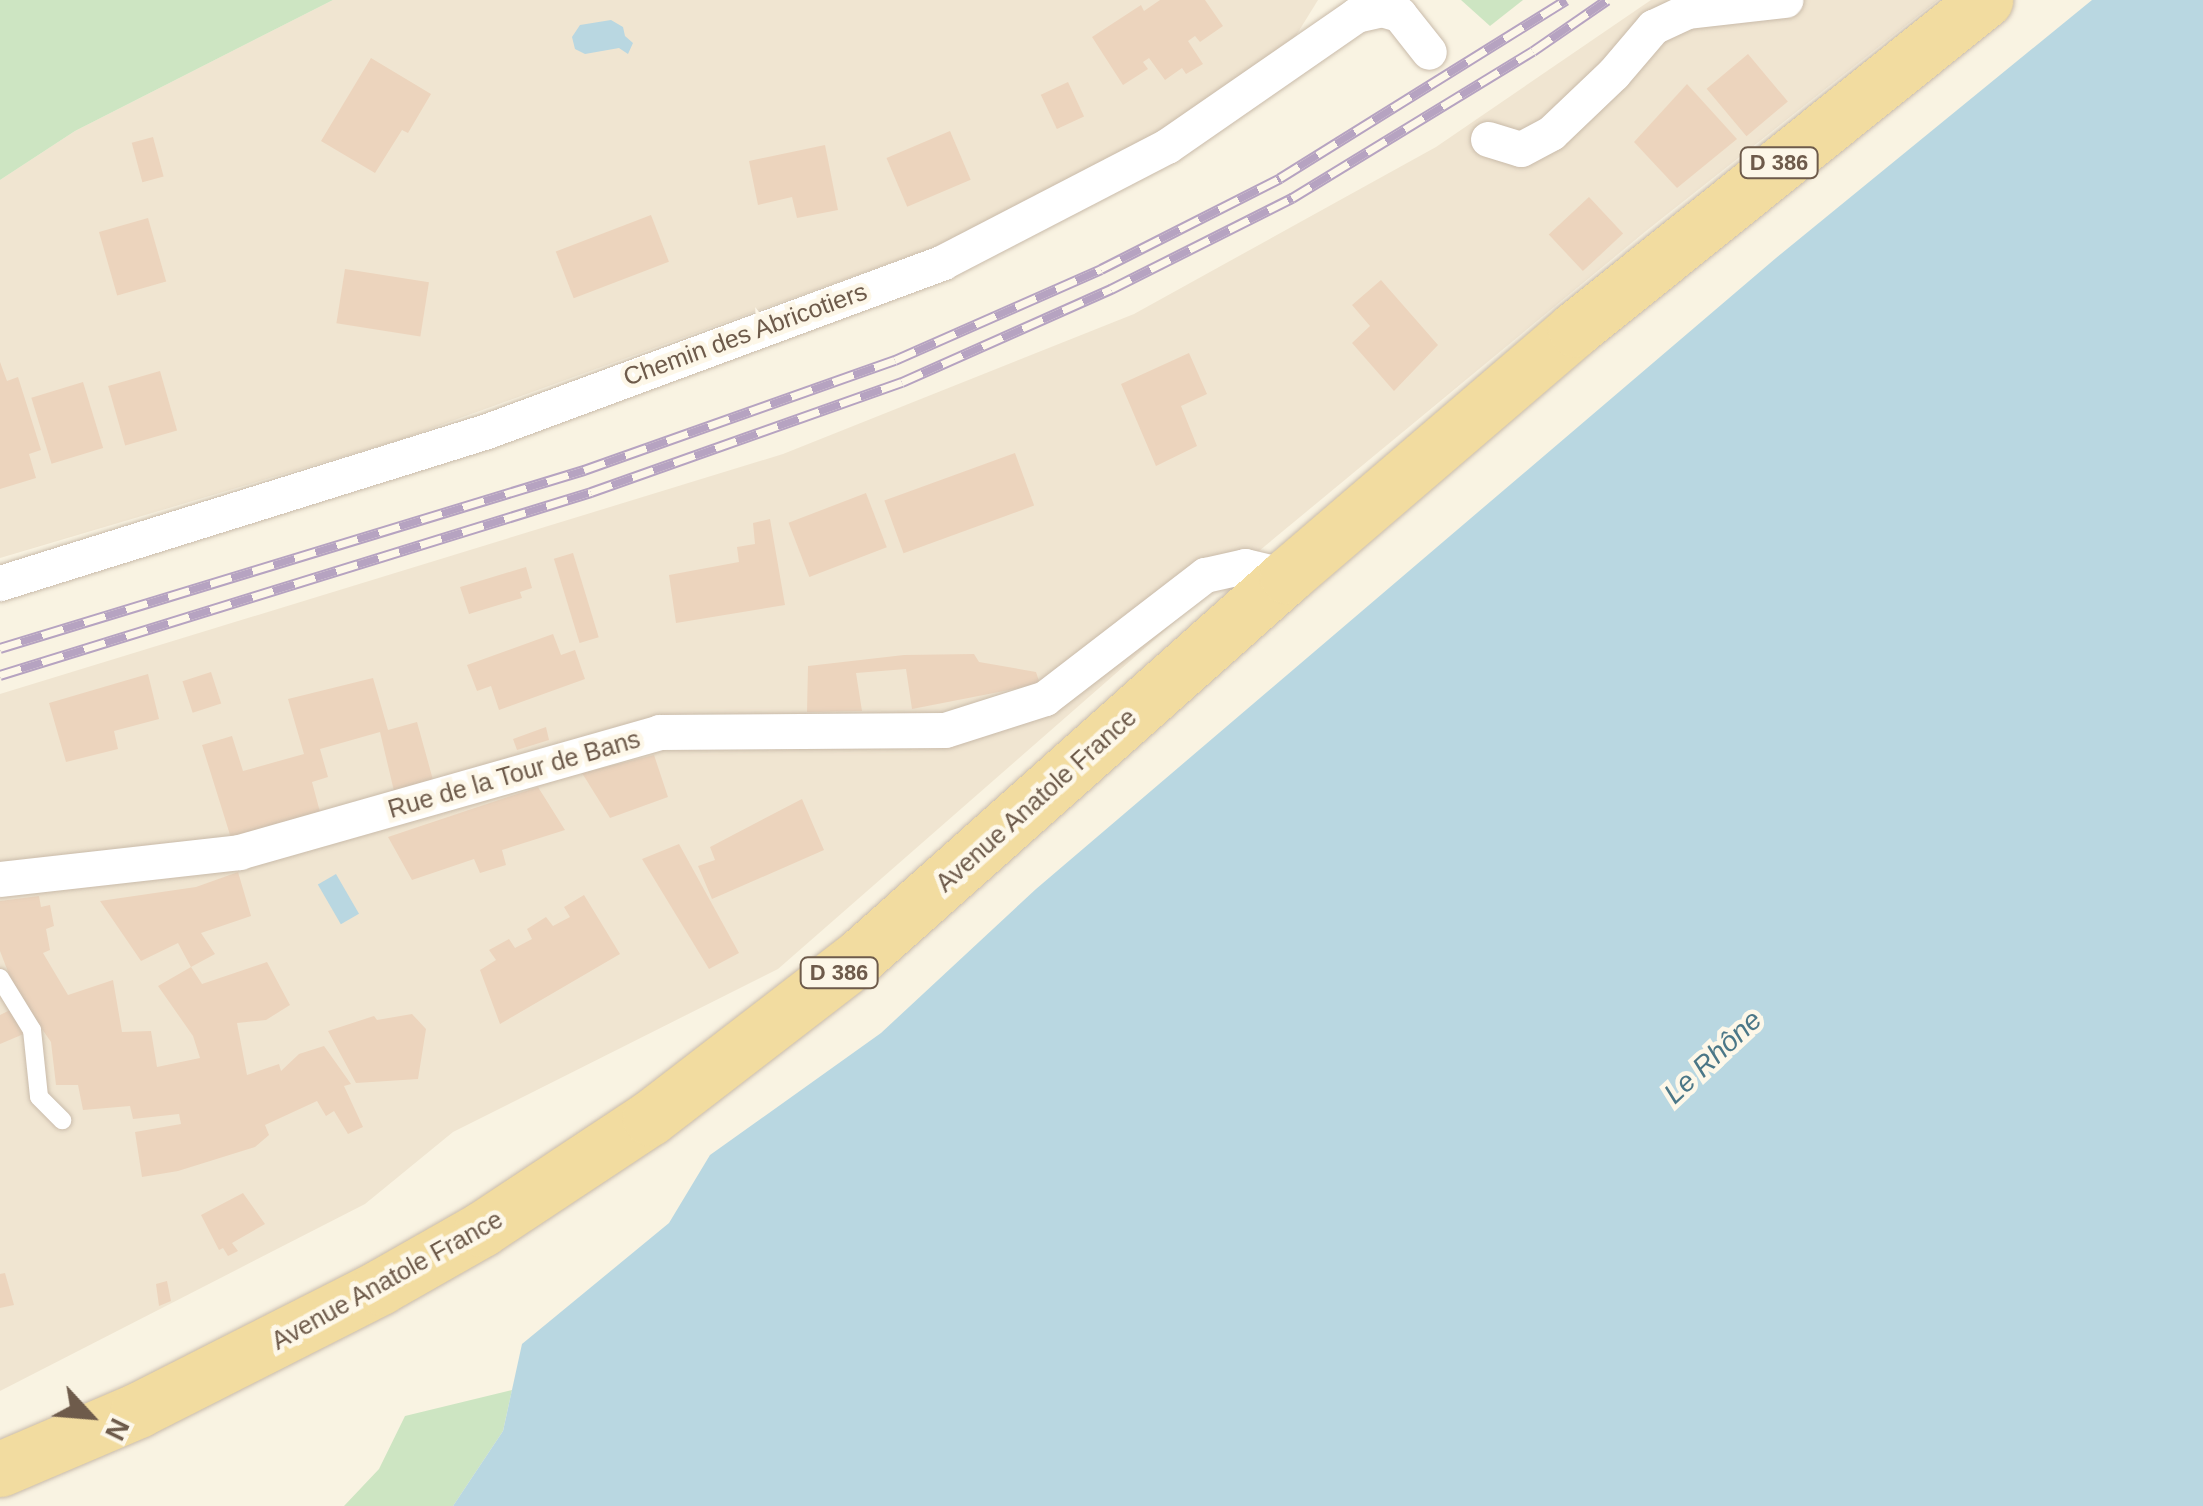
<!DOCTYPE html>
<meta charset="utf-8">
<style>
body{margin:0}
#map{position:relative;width:2203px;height:1506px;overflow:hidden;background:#f9f3e2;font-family:Arial,sans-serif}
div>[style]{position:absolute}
.residential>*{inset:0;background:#f0e5d1}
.green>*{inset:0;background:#cde5c2}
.water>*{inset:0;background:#b9d7e1;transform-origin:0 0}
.building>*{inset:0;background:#ecd4bd;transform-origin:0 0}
.roads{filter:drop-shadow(0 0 2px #c9bbaa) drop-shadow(0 0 2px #c9bbaa)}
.service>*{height:18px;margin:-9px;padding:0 9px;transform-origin:9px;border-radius:9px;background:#fff}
.minor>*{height:35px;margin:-17.5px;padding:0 17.5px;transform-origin:17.5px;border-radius:17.5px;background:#fff}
.primary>*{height:55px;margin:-27.5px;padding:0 27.5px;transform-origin:27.5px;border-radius:27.5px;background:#f2dca0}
.rail>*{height:11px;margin-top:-5.5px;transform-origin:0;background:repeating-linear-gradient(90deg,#fdf7e8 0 22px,#b6a3c1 0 44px);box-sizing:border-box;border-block:2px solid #b6a3c1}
span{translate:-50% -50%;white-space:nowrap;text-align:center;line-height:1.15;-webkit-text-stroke:9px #fdf7e8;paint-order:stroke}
.shield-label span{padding:2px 8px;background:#fdf7e8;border:2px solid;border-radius:8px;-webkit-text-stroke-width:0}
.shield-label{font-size:22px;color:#6e5b4b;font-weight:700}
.street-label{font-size:25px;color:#6e5b4b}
.water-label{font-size:28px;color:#4b7787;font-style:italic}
.north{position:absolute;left:40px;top:1366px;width:100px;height:100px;-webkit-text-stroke:8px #fdf7e8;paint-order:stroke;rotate:116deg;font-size:28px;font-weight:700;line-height:40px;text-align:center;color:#6e5b4b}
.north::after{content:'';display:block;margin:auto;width:35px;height:45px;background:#6e5b4b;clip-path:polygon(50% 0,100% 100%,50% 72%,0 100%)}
</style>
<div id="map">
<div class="residential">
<i style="clip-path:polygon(333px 0,1318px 0,1292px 42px,1139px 144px,956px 239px,402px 439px,0 558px,0 180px,75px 131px)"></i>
<i style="clip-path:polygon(1651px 0,1938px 0,1646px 231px,1202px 598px,778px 969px,453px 1132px,365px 1204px,0 1391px,0 694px,783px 454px,1134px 314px,1436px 147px)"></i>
</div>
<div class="green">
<i style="clip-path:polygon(0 0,333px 0,75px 131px,0 180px)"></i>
<i style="clip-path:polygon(1461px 0,1523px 0,1490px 26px)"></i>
<i style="clip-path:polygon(512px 1390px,503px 1431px,453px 1506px,344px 1506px,379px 1469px,405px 1416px)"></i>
</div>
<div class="water">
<i style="clip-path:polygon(2092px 0,2203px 0,2203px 1506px,453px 1506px,503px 1431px,522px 1344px,669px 1223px,710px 1155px,881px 1033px,1036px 889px,1776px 258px)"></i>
<i style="clip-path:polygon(611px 20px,623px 27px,625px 36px,633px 43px,628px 54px,619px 48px,585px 54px,575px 49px,572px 37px,580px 25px)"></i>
<i style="left:336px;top:874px;width:46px;height:21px;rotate:60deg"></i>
</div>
<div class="building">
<i style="clip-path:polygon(1160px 0,1205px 0,1223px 26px,1200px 42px,1195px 36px,1188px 41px,1203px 64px,1186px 74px,1182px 68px,1165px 80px,1149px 58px,1143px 62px,1148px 69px,1123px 85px,1092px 37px,1141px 5px,1144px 11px)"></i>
<i style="left:1748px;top:54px;width:62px;height:54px;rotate:50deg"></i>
<i style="clip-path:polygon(371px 58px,431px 94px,408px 133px,402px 130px,375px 173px,321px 141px)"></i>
<i style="left:1068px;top:82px;width:38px;height:30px;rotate:65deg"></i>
<i style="clip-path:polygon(1687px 84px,1737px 139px,1677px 188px,1634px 142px)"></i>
<i style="left:950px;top:131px;width:53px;height:69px;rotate:67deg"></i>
<i style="left:153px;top:137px;width:41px;height:22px;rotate:75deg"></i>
<i style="clip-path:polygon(825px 145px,838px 210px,797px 218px,792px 197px,758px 205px,749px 161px)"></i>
<i style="left:1589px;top:197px;width:50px;height:55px;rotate:47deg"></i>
<i style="left:651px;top:215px;width:50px;height:102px;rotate:69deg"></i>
<i style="left:148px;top:218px;width:66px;height:51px;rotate:74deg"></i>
<i style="left:345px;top:269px;width:85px;height:55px;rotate:9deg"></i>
<i style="clip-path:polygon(1381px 280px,1438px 345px,1394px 391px,1352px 343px,1370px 326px,1352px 305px)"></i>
<i style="clip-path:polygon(1189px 353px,1207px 394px,1181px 406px,1197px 446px,1156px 466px,1121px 384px)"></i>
<i style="clip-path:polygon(0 362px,7px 381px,18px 377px,41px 450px,29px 454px,36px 478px,0 489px)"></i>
<i style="left:160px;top:371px;width:62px;height:54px;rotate:74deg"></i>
<i style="left:83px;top:382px;width:69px;height:54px;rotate:73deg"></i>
<i style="left:1015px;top:453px;width:56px;height:139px;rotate:70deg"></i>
<i style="left:866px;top:493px;width:58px;height:83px;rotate:69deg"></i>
<i style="clip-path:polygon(770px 519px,785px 605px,676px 623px,669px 575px,739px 562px,737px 547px,755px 544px,753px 523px)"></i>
<i style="left:573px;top:553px;width:88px;height:20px;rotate:73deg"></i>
<i style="clip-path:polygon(526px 567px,532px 588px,520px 592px,522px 598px,469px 614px,460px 587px)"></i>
<i style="clip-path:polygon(553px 634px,561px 655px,575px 650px,585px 679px,499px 710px,491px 686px,477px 691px,467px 665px)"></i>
<i style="clip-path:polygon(974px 654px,979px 662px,1036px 672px,1040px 684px,912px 709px,906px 669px,856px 673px,862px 711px,807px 712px,808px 666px,904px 655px)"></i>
<i style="left:211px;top:672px;width:33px;height:30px;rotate:72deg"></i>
<i style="clip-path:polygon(148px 674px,159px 719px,114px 731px,118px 749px,66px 762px,49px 703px)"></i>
<i style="clip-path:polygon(373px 678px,388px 730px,417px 722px,433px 780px,394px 791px,380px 732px,320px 749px,328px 777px,312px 782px,320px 812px,231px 838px,202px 745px,232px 736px,243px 771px,304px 754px,288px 699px)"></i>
<i style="clip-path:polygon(546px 727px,549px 740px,517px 750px,513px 739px)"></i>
<i style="clip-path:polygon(654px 755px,668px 797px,610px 818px,582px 773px)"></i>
<i style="clip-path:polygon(538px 787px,565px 830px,502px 850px,506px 865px,480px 873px,474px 859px,412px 880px,388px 837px)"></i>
<i style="clip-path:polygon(802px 799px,824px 850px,712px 899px,698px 866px,715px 860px,710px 847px)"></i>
<i style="clip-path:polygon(679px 844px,739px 953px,709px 969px,642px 859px)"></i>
<i style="clip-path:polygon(238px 872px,251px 916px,201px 933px,215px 954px,191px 967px,178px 943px,141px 961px,100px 901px,196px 887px)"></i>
<i style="clip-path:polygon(584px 895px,620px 954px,500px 1024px,480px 970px,496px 960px,489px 950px,509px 939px,515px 948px,532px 939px,527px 929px,546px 917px,553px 926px,570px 917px,564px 907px)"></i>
<i style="clip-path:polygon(39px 896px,41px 907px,50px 905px,54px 926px,46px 929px,50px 950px,43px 953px,68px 995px,113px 980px,122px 1032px,151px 1031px,157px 1067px,200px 1058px,193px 1036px,158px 986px,191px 967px,202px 984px,267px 962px,290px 1005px,266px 1020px,237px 1023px,247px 1075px,279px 1064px,281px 1071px,299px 1054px,324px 1046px,351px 1084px,344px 1086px,363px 1127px,348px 1134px,334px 1111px,326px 1116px,317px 1101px,265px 1125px,269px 1135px,255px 1147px,178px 1171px,142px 1177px,135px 1132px,181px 1124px,179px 1114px,133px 1119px,130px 1106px,83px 1110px,78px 1085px,56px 1085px,51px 1042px,15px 990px,0 951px,0 901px)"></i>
<i style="clip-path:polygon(12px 1009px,26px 1033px,0 1044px,0 1015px)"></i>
<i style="clip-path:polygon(412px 1014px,426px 1029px,418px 1079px,356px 1083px,328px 1031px,374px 1016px,377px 1020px)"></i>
<i style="clip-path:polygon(243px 1193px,265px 1224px,232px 1243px,238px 1251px,228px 1256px,223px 1248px,219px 1250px,201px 1215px)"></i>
<i style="clip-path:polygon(5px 1273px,14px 1305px,0 1308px,0 1274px)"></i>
<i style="clip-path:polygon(167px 1281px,171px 1301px,159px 1306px,156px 1284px)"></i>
</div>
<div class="roads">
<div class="service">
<i style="left:0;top:978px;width:61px;rotate:58.4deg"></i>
<i style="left:32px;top:1030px;width:67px;rotate:84deg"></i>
<i style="left:39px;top:1097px;width:33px;rotate:45deg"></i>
</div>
<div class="minor">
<i style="left:1488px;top:139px;width:34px;rotate:17deg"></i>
<i style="left:1521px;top:149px;width:34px;rotate:-28deg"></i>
<i style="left:1551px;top:133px;width:86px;rotate:-43.6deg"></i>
<i style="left:1613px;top:74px;width:62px;rotate:-49.6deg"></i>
<i style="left:1653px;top:27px;width:38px;rotate:-25deg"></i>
<i style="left:1688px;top:11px;width:98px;rotate:-6.5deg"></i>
<i style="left:0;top:583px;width:510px;rotate:-17.33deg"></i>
<i style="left:487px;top:431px;width:486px;rotate:-20.3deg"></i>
<i style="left:943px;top:262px;width:252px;rotate:-27.4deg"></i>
<i style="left:1167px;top:146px;width:230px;rotate:-34.7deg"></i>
<i style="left:1356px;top:15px;width:26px;rotate:-13deg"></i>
<i style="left:1381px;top:9px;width:19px;rotate:16deg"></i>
<i style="left:1399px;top:14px;width:48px;rotate:51.7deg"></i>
<i style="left:0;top:879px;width:241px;rotate:-6.4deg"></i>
<i style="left:239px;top:852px;width:437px;rotate:-15.9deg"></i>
<i style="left:659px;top:732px;width:286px;rotate:-0.4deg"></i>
<i style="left:945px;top:730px;width:105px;rotate:-17.7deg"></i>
<i style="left:1045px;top:698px;width:202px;rotate:-37.6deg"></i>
<i style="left:1205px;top:575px;width:41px;rotate:-12.7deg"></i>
<i style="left:1245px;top:566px;width:43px;rotate:13.4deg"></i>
</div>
<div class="primary">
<i style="left:0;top:1469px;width:150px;rotate:-23.1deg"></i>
<i style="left:138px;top:1410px;width:271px;rotate:-26.9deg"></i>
<i style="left:380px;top:1287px;width:117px;rotate:-29.6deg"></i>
<i style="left:482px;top:1229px;width:201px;rotate:-33.5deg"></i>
<i style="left:650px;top:1118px;width:262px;rotate:-37.6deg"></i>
<i style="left:858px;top:958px;width:574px;rotate:-41.68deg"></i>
<i style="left:1287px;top:576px;width:379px;rotate:-40.6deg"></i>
<i style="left:1575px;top:329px;width:526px;rotate:-38.74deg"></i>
</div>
</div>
<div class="rail">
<i style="left:0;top:648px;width:611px;rotate:-16.95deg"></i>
<i style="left:584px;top:470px;width:330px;rotate:-19.5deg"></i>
<i style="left:895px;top:360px;width:225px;rotate:-23.8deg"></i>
<i style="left:1101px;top:269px;width:201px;rotate:-26.9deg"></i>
<i style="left:1280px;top:178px;width:337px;rotate:-31.9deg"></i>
<i style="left:0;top:675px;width:619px;rotate:-17.2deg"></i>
<i style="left:591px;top:492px;width:330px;rotate:-19.5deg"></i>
<i style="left:902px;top:382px;width:229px;rotate:-24deg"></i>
<i style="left:1111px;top:289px;width:203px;rotate:-26.7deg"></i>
<i style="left:1292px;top:198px;width:282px;rotate:-31.4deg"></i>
<i style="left:1533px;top:51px;width:90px;rotate:-34.6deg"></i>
</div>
<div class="shield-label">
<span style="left:1779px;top:163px">D 386</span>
<span style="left:839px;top:973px">D 386</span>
</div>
<div class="street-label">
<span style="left:745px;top:334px;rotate:-20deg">Chemin des Abricotiers</span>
<span style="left:514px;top:774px;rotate:-16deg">Rue de la Tour de Bans</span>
<span style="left:1036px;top:800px;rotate:-42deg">Avenue Anatole France</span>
<span style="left:387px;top:1280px;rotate:-29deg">Avenue Anatole France</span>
</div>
<div class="water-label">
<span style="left:1713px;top:1057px;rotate:-43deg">Le Rhône</span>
</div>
<div class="north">N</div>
</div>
